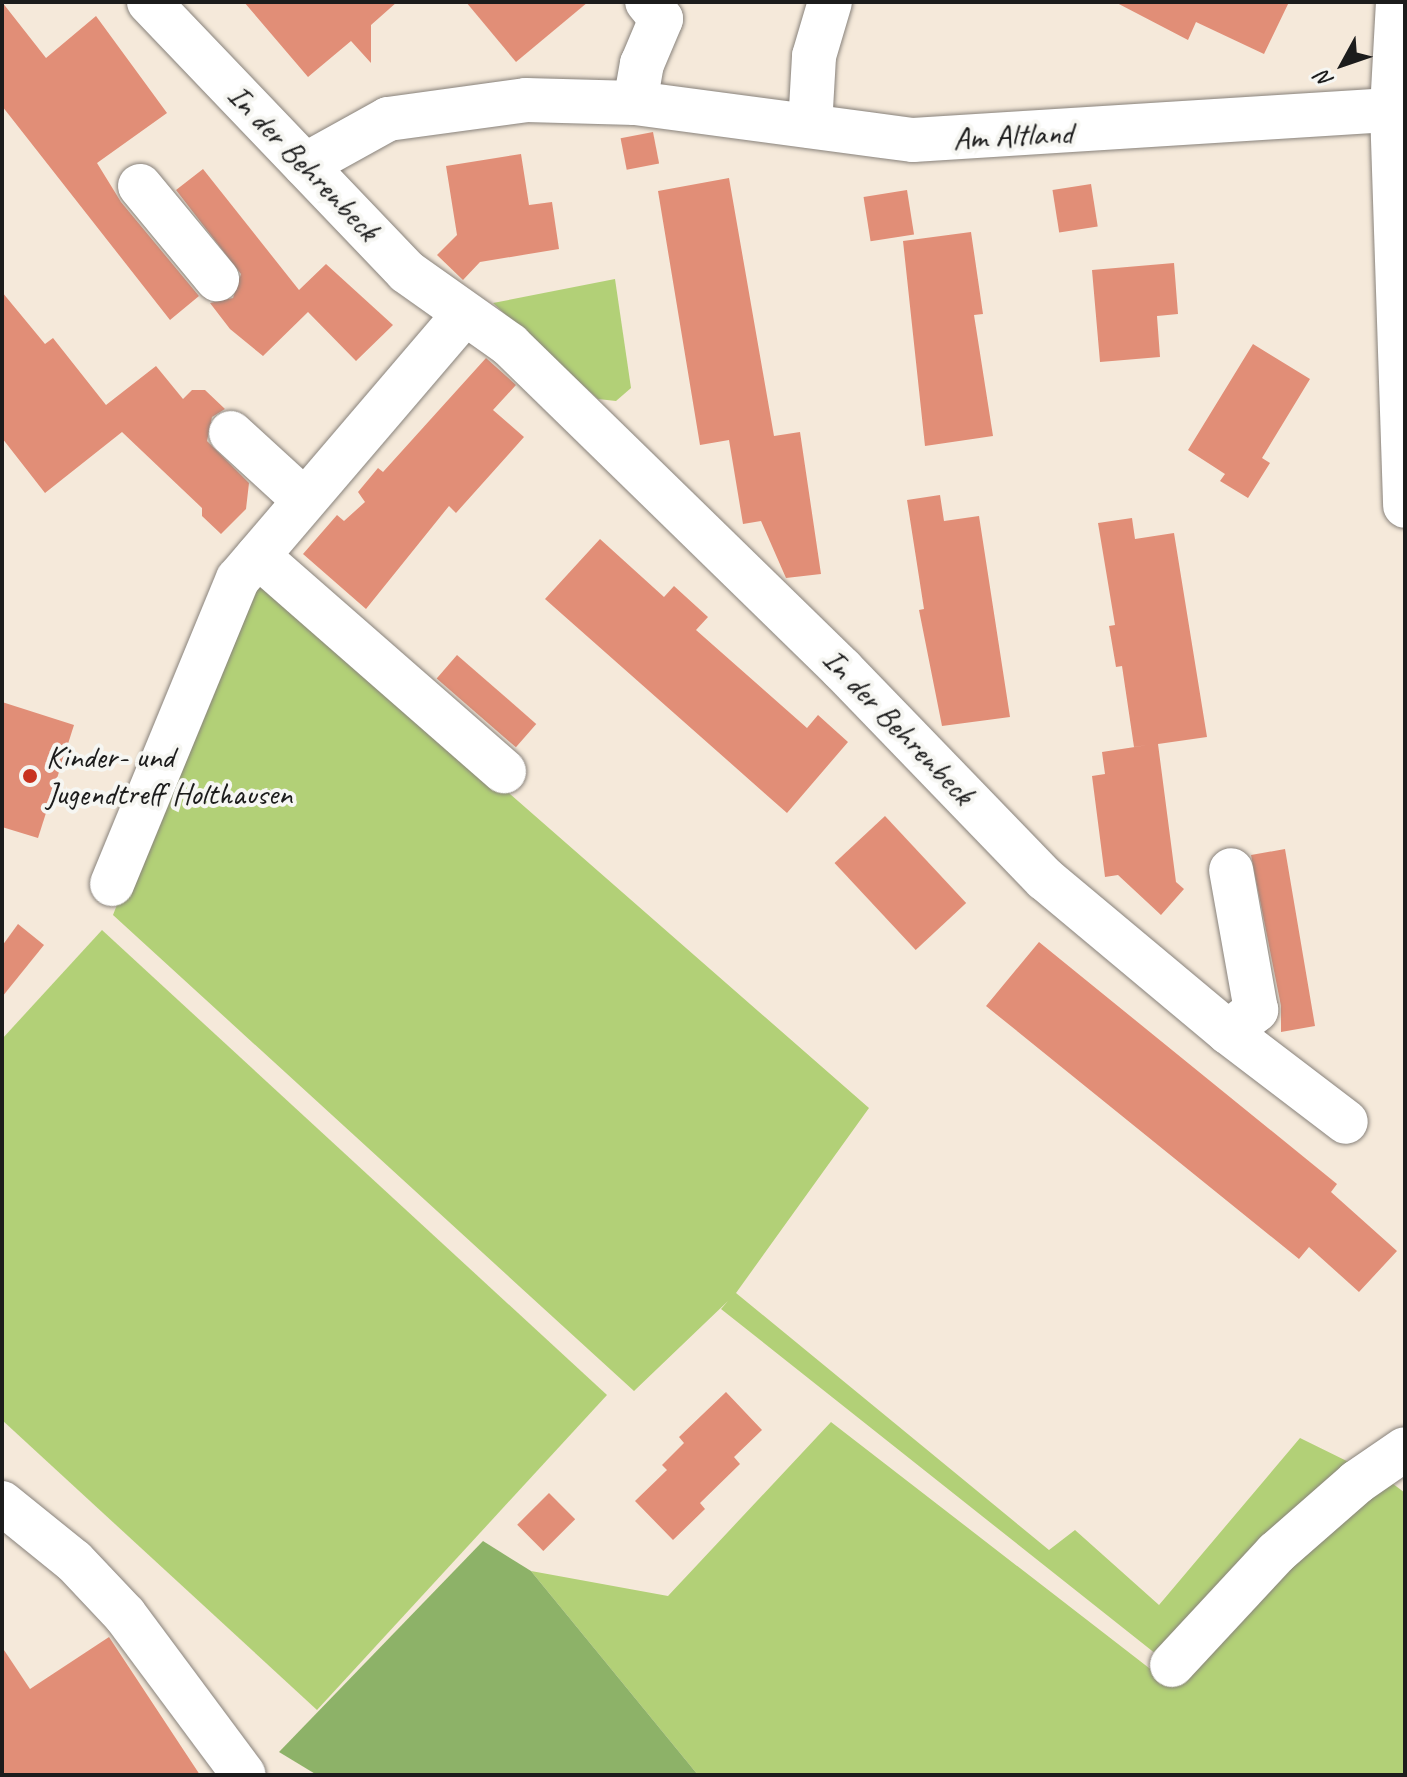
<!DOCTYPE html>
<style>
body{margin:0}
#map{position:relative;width:1407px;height:1777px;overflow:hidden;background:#f5e9da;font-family:Caveat,sans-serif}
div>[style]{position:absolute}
.green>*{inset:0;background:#b2d077}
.forest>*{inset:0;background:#8db268}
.building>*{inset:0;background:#e18e77;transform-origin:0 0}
.roads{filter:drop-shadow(0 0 2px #88827b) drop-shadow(0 0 2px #88827b)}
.minor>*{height:44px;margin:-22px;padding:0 22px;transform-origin:22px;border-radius:22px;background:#fff}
.dots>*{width:22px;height:22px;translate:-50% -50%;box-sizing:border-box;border:4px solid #f6f6f2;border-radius:50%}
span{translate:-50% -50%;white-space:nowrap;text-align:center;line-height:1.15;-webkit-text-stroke:8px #f6f6f2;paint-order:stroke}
.street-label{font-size:32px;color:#1c1c1c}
.poi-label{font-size:32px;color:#1c1c1c}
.left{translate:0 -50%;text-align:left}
.frame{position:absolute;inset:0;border:4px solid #1c1c1c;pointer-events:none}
.north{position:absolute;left:1303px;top:24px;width:80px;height:80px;-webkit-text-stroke:6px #f6f6f2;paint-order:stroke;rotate:230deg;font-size:22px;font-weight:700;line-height:32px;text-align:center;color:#1c1c1c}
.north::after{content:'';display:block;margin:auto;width:28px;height:36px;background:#1c1c1c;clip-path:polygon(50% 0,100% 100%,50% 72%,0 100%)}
</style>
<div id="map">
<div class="green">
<i style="clip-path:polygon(615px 279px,631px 388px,616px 401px,598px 399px,493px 303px)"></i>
<i style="clip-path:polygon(254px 570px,869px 1108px,736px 1293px,1049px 1550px,1075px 1530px,1159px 1605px,1300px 1438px,1361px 1468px,1156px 1654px,721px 1309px,728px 1301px,634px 1391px,113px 915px,195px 703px)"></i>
<i style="clip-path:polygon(102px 930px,607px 1395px,317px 1710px,2px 1420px,2px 1039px)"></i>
<i style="clip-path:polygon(831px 1422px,1171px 1685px,1281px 1564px,1388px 1480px,1405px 1493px,1405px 1775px,698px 1775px,531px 1571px,668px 1596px)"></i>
</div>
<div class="forest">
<i style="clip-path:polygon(483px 1541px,531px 1571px,698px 1775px,317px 1775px,279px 1752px)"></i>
</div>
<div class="building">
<i style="clip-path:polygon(2px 2px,46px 58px,96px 16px,167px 113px,97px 163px,121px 202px,199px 296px,170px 320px,2px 106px)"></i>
<i style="clip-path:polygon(244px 2px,397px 2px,371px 25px,371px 63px,351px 41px,308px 77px)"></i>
<i style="clip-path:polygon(466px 2px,588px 2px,516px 62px)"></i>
<i style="clip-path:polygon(1115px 2px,1289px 2px,1264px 54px,1196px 22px,1188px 40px)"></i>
<i style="left:653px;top:132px;width:32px;height:33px;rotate:79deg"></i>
<i style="clip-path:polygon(521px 154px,529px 205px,552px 202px,559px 249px,480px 262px,463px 280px,437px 255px,457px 235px,446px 166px)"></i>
<i style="clip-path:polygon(203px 169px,299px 290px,326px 264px,393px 325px,356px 361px,308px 312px,263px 356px,230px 329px,210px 303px,233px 298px,241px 274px,176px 190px)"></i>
<i style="clip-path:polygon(729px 178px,774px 436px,800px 432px,821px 574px,786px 578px,761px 521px,743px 524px,729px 440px,700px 445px,658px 191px)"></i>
<i style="left:1091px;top:184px;width:43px;height:39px;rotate:81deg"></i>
<i style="left:907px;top:190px;width:45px;height:44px;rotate:81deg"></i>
<i style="clip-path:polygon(971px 232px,983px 314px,974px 315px,993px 436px,925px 446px,903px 241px)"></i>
<i style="clip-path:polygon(1174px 263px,1178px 314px,1157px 316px,1160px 357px,1100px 362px,1092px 270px)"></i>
<i style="clip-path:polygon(2px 292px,45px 344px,53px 338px,106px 405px,156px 366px,183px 399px,192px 390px,205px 390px,225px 409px,212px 417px,207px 441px,249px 483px,246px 509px,221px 534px,202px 516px,202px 508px,122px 432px,45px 493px,2px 438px)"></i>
<i style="clip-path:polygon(1253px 344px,1310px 379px,1262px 458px,1270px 463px,1248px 498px,1220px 481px,1225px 474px,1188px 450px)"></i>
<i style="clip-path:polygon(486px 358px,516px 385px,493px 410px,524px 437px,456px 513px,449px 506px,366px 609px,303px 554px,337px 515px,344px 521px,365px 502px,358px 492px,378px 468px,383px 472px)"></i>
<i style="clip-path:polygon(940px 495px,944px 521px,979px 516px,1010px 717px,942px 726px,919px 610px,924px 609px,907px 500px)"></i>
<i style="clip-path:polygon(1132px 518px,1135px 539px,1174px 533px,1207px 737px,1158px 744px,1176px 882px,1184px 889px,1161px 915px,1118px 875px,1105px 877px,1092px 776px,1105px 774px,1102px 752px,1148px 745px,1134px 747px,1122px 666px,1116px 667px,1109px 626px,1115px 625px,1098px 523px)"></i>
<i style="clip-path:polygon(600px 539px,664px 597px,674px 586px,708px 617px,696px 630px,807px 728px,818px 715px,848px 742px,787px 813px,545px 599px)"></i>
<i style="left:457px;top:655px;width:105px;height:31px;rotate:41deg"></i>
<i style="clip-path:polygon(2px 702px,74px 725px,38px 838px,2px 827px)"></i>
<i style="left:885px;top:816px;width:119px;height:69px;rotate:47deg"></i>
<i style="clip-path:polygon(1285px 849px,1315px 1026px,1281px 1032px,1281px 1006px,1251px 855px)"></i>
<i style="clip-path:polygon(18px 924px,44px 945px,2px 997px,2px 946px)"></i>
<i style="clip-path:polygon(1039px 942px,1337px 1184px,1331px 1192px,1397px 1251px,1359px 1292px,1309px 1247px,1299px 1259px,986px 1006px)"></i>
<i style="clip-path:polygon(726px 1392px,762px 1430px,734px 1457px,740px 1464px,700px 1503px,705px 1509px,673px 1540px,635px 1501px,667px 1470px,662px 1465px,684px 1443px,679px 1437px)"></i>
<i style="left:549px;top:1493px;width:37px;height:45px;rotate:45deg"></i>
<i style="clip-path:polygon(109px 1637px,200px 1775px,2px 1775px,2px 1647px,30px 1689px)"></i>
</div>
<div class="roads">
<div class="minor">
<i style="left:149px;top:2px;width:373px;rotate:46.3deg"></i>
<i style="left:407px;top:272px;width:126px;rotate:35.3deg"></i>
<i style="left:510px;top:345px;width:464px;rotate:44.3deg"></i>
<i style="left:842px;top:669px;width:292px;rotate:46deg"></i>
<i style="left:1045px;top:879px;width:239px;rotate:39.9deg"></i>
<i style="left:1228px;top:1032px;width:148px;rotate:37.3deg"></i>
<i style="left:1398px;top:2px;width:108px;rotate:93.2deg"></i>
<i style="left:1392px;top:110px;width:396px;rotate:88.1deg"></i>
<i style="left:635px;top:103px;width:40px;rotate:-80deg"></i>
<i style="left:642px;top:64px;width:49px;rotate:-67.1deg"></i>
<i style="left:661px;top:19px;width:22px;rotate:-129deg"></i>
<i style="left:810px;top:126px;width:70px;rotate:-86.7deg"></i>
<i style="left:814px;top:56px;width:56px;rotate:-73.5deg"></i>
<i style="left:305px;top:165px;width:95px;rotate:-29deg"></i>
<i style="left:388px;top:119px;width:139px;rotate:-7.8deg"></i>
<i style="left:526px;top:100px;width:109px;rotate:1.6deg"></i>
<i style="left:635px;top:103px;width:280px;rotate:7.6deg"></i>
<i style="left:913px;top:140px;width:493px;rotate:-3.6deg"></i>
<i style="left:140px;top:186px;width:121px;rotate:50.4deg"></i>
<i style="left:231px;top:433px;width:99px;rotate:42.5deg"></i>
<i style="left:258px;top:556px;width:327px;rotate:41.2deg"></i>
<i style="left:112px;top:884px;width:330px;rotate:-67.6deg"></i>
<i style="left:238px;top:579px;width:346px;rotate:-49.5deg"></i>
<i style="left:1228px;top:1032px;width:36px;rotate:-38deg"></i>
<i style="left:1256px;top:1010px;width:142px;rotate:-100.1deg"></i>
<i style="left:2px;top:1503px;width:92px;rotate:38.9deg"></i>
<i style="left:74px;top:1561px;width:74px;rotate:46.6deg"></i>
<i style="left:125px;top:1615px;width:199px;rotate:53.4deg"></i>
<i style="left:1172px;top:1665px;width:153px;rotate:-47.1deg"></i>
<i style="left:1276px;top:1553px;width:108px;rotate:-41.2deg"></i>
<i style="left:1357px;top:1482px;width:58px;rotate:-34.5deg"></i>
</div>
</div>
<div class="dots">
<i style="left:30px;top:776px;background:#c8321e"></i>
</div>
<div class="street-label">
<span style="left:1013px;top:136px;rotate:-3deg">Am Altland</span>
<span style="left:303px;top:163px;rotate:46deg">In der Behrenbeck</span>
<span style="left:898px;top:727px;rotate:46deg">In der Behrenbeck</span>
</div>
<div class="poi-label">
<span class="left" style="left:46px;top:776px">Kinder- und<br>Jugendtreff Holthausen</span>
</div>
<div class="frame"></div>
<div class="north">N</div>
</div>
